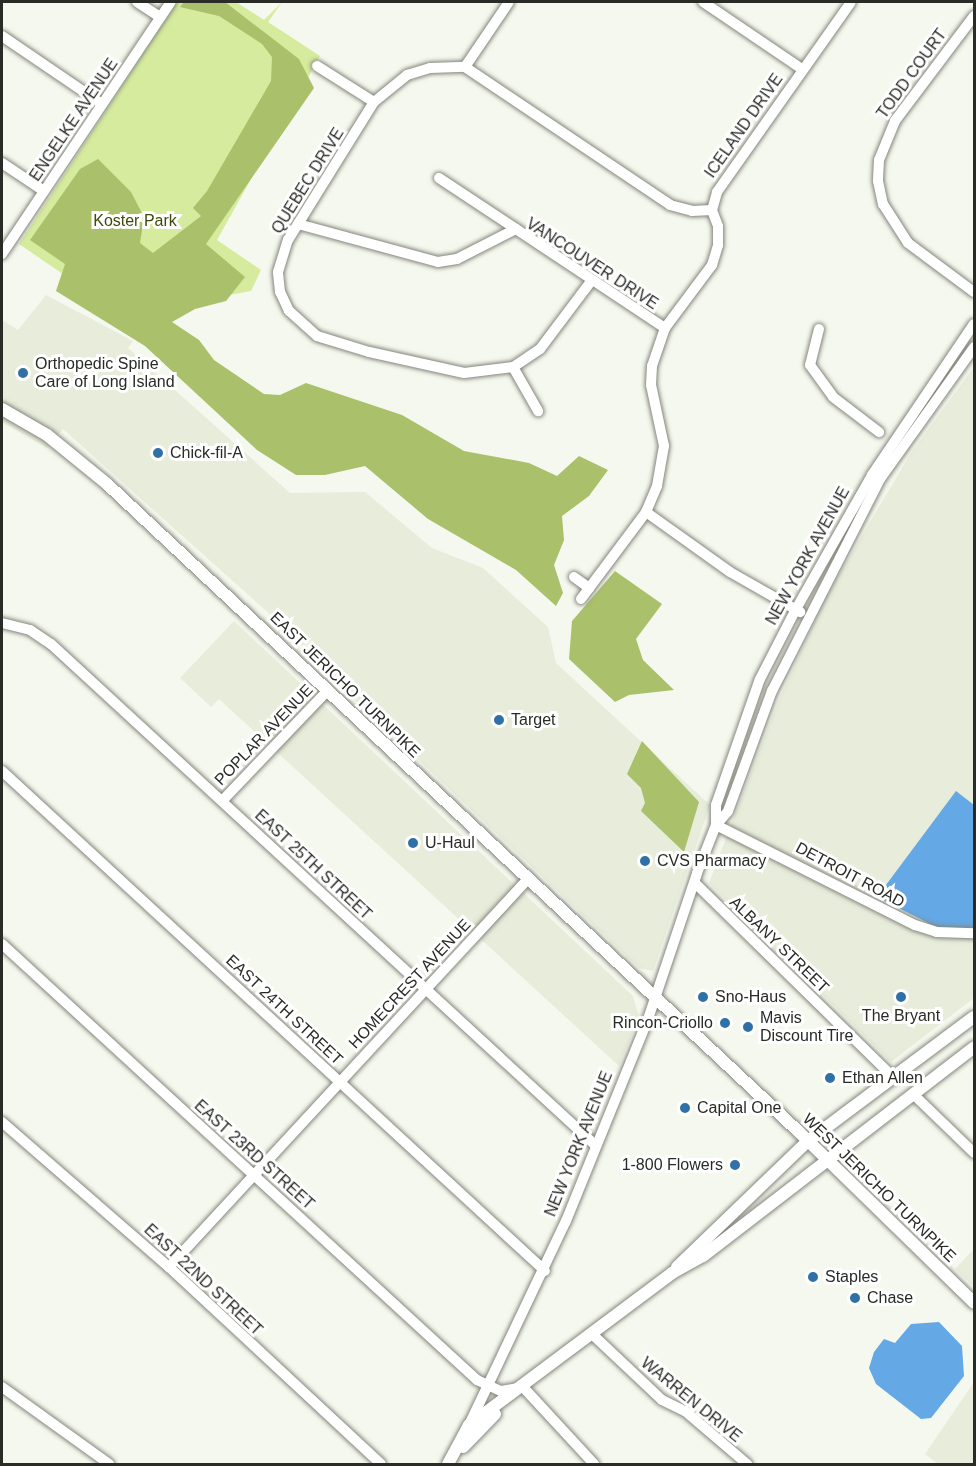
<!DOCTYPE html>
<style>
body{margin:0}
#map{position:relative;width:976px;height:1466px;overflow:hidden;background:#f5f8ee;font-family:Arial,sans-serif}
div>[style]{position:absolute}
.built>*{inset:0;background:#e7ecdb}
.green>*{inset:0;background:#d6eb9d}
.forest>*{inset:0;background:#aac06b}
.water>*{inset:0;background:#64a8e5}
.roads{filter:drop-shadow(0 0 2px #84867d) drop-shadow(0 0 2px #84867d)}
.minor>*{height:10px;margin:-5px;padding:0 5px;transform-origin:5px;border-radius:5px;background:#fff}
.major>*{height:12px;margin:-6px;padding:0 6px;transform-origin:6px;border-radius:6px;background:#fff}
.dots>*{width:16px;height:16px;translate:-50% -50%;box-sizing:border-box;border:3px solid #fff;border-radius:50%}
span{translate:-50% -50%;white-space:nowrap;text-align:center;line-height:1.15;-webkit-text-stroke:6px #fff;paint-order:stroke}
.street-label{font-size:16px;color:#292b27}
.park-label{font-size:16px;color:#3e4a0a}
.poi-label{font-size:16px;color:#292b27}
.left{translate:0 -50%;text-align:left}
.right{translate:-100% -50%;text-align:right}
.frame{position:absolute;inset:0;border:3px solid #292b27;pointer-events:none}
</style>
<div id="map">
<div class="built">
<i style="clip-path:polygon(46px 295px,133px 341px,128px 348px,290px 493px,365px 492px,432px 548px,483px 568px,548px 627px,556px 663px,710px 805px,653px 971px,639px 968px,325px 672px,293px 635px,63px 429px,47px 448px,2px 422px,2px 320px,18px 330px)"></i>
<i style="clip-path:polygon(974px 367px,974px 998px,891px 1062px,709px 883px,779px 699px,828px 593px,911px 453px)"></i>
<i style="clip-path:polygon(234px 621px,633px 996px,639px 1017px,619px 1066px,219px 699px,211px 707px,180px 678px)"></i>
<i style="clip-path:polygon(974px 1249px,974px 1287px,955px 1269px)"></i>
<i style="clip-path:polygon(974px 1382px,974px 1464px,938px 1464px,925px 1454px)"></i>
</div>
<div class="green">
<i style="clip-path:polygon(177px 2px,236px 2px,264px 20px,282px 2px,268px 22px,320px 56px,217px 240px,261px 270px,251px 291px,142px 311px,181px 355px,19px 244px)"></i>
</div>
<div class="forest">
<i style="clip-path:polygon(184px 2px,225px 2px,299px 59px,314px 88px,206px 244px,245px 277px,226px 301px,195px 309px,172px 322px,199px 340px,214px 360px,264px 394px,280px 395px,306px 383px,402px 415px,464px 451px,529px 463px,557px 476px,579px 456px,608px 470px,589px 496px,562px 516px,564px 540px,554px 565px,563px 593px,556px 606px,516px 570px,428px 519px,365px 466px,325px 475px,296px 475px,257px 450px,145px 346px,56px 291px,65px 264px,30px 240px,80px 169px,98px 159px,131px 192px,144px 217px,140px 243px,153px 253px,201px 216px,193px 208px,207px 191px,271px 81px,272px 57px,262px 44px,219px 16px,180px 7px)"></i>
<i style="clip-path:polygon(615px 571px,662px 604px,636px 639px,643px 660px,674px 690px,629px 695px,615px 702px,569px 659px,572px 621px)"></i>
<i style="clip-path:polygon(642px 741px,699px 802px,684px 852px,641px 811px,645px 803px,641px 788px,627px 774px)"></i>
</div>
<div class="water">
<i style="clip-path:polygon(956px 791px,974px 805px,974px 929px,938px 928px,877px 897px)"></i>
<i style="clip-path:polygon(939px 1322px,962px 1346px,964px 1376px,931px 1418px,921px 1419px,876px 1384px,869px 1368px,874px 1352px,884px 1339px,895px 1343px,911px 1324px)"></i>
</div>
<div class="roads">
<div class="minor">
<i style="left:137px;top:2px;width:27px;rotate:33deg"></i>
<i style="left:703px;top:2px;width:120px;rotate:34.1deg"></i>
<i style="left:974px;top:16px;width:131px;rotate:127deg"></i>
<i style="left:895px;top:121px;width:42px;rotate:112.3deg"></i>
<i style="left:879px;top:160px;width:21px;rotate:93deg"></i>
<i style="left:878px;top:181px;width:24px;rotate:78deg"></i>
<i style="left:883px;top:204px;width:46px;rotate:57.3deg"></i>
<i style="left:908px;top:243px;width:82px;rotate:36.6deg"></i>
<i style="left:2px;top:36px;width:121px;rotate:34.2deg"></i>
<i style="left:317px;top:66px;width:67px;rotate:32.3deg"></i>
<i style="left:465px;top:67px;width:78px;rotate:-55.9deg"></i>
<i style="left:2px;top:163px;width:50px;rotate:33.7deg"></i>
<i style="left:439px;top:178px;width:92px;rotate:33.5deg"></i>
<i style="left:298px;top:224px;width:145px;rotate:15.2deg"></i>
<i style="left:438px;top:262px;width:19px;rotate:-9deg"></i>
<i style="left:457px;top:259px;width:66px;rotate:-27deg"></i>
<i style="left:516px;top:229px;width:179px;rotate:33.6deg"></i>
<i style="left:2px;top:254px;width:303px;rotate:-56.2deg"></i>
<i style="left:592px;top:280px;width:86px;rotate:127deg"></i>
<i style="left:540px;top:349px;width:32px;rotate:146deg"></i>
<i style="left:513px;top:367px;width:49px;rotate:173deg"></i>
<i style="left:464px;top:373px;width:97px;rotate:-167.5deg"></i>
<i style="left:369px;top:352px;width:54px;rotate:-162.9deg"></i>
<i style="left:317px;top:336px;width:38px;rotate:-138deg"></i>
<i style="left:289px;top:311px;width:21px;rotate:-115deg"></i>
<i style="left:280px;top:292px;width:20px;rotate:-96deg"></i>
<i style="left:278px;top:272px;width:34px;rotate:-73deg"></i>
<i style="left:288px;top:240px;width:163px;rotate:-58.1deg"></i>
<i style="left:374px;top:102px;width:43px;rotate:-39.3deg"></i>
<i style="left:407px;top:75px;width:24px;rotate:-17deg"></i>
<i style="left:430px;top:68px;width:35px;rotate:-2deg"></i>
<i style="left:465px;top:67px;width:247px;rotate:33.9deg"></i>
<i style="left:670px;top:205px;width:23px;rotate:15deg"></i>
<i style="left:692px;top:211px;width:20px;rotate:-3deg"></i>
<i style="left:819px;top:329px;width:37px;rotate:104deg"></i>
<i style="left:810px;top:365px;width:39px;rotate:54deg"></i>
<i style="left:833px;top:397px;width:58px;rotate:37.3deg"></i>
<i style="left:513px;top:367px;width:51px;rotate:60.4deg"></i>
<i style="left:646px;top:512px;width:103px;rotate:35.5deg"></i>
<i style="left:730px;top:572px;width:81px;rotate:29.7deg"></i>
<i style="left:574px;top:577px;width:19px;rotate:36deg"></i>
<i style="left:581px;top:599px;width:109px;rotate:-53.2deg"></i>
<i style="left:646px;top:512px;width:28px;rotate:-67deg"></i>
<i style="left:657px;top:486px;width:41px;rotate:-80.1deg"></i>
<i style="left:664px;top:446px;width:62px;rotate:-102deg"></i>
<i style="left:651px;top:385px;width:19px;rotate:-87deg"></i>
<i style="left:652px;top:366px;width:40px;rotate:-71.1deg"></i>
<i style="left:665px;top:328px;width:79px;rotate:-53.3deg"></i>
<i style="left:712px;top:265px;width:21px;rotate:-73deg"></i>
<i style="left:718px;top:245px;width:19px;rotate:-90deg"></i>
<i style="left:718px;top:226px;width:17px;rotate:-111deg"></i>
<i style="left:712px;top:210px;width:19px;rotate:-74deg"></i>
<i style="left:717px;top:192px;width:232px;rotate:-54.8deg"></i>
<i style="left:2px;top:623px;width:29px;rotate:14deg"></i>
<i style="left:30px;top:630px;width:25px;rotate:34deg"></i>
<i style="left:51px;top:644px;width:740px;rotate:42.64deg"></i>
<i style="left:2px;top:771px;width:738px;rotate:42.64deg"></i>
<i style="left:223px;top:800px;width:151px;rotate:-46.3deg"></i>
<i style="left:716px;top:825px;width:20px;rotate:-90deg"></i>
<i style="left:716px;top:805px;width:133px;rotate:-70.8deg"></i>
<i style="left:760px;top:679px;width:79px;rotate:-62.8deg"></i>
<i style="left:796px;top:609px;width:154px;rotate:-60.4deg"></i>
<i style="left:872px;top:475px;width:182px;rotate:-56deg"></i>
<i style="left:716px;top:825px;width:223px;rotate:26.7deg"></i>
<i style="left:915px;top:925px;width:23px;rotate:18deg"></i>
<i style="left:937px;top:932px;width:37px;rotate:2deg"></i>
<i style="left:695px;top:883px;width:279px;rotate:44.4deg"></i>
<i style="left:2px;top:944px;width:645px;rotate:42.55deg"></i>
<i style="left:477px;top:1380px;width:26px;rotate:25deg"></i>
<i style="left:501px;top:1391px;width:22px;rotate:-10deg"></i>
<i style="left:523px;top:1387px;width:105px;rotate:47.3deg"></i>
<i style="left:913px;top:1094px;width:85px;rotate:44deg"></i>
<i style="left:2px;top:1122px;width:221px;rotate:41deg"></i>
<i style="left:169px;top:1267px;width:289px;rotate:42.9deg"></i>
<i style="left:169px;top:1267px;width:527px;rotate:-47.23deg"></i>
<i style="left:592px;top:1334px;width:96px;rotate:43.3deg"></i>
<i style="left:662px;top:1400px;width:25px;rotate:26deg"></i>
<i style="left:685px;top:1411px;width:82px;rotate:40.5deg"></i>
<i style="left:2px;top:1387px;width:132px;rotate:35.7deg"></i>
<i style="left:469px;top:1425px;width:226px;rotate:-64.6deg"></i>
<i style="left:566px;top:1221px;width:218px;rotate:-67.9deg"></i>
<i style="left:648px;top:1019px;width:154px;rotate:-71.4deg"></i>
<i style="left:697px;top:873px;width:52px;rotate:-68.4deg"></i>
<i style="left:716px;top:825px;width:18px;rotate:-49deg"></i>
<i style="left:728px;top:811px;width:128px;rotate:-69.9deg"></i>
<i style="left:772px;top:691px;width:238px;rotate:-63deg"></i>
<i style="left:880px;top:479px;width:162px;rotate:-54.5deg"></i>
</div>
<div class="major">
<i style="left:2px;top:409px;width:52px;rotate:30deg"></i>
<i style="left:47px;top:435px;width:77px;rotate:39.2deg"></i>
<i style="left:107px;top:484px;width:947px;rotate:43.12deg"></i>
<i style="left:798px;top:1131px;width:246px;rotate:44.3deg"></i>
<i style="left:677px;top:1267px;width:182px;rotate:-43.9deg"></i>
<i style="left:808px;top:1141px;width:207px;rotate:-36.8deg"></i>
<i style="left:463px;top:1447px;width:46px;rotate:-45.9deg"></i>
<i style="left:448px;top:1464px;width:44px;rotate:-61.7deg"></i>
<i style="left:469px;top:1425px;width:254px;rotate:-36.8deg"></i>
<i style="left:672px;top:1273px;width:35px;rotate:-29deg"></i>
<i style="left:703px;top:1256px;width:342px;rotate:-37.6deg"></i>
</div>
</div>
<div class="dots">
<i style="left:23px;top:373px;background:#2f71a7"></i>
<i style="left:158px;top:453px;background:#2f71a7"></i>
<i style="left:499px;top:720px;background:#2f71a7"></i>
<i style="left:413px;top:843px;background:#2f71a7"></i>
<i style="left:645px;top:861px;background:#2f71a7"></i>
<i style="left:703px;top:997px;background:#2f71a7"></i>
<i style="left:901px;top:997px;background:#2f71a7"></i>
<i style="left:725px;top:1023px;background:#2f71a7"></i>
<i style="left:748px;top:1027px;background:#2f71a7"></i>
<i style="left:830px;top:1078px;background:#2f71a7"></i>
<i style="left:685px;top:1108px;background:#2f71a7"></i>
<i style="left:735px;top:1165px;background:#2f71a7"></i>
<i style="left:813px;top:1277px;background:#2f71a7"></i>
<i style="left:855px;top:1298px;background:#2f71a7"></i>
</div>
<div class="street-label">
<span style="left:912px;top:74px;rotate:-54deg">TODD COURT</span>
<span style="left:74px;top:120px;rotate:-56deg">ENGELKE AVENUE</span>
<span style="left:744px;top:126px;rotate:-55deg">ICELAND DRIVE</span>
<span style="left:308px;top:181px;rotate:-58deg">QUEBEC DRIVE</span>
<span style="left:592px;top:264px;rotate:33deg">VANCOUVER DRIVE</span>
<span style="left:808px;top:556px;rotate:-61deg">NEW YORK AVENUE</span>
<span style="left:345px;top:685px;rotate:44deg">EAST JERICHO TURNPIKE</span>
<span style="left:264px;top:735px;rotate:-46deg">POPLAR AVENUE</span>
<span style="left:313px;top:865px;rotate:43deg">EAST 25TH STREET</span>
<span style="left:850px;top:875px;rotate:28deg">DETROIT ROAD</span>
<span style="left:779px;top:945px;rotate:44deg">ALBANY STREET</span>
<span style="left:410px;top:984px;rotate:-47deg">HOMECREST AVENUE</span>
<span style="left:284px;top:1010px;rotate:43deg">EAST 24TH STREET</span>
<span style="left:579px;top:1144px;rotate:-68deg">NEW YORK AVENUE</span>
<span style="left:254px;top:1155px;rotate:42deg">EAST 23RD STREET</span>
<span style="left:879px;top:1188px;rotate:44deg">WEST JERICHO TURNPIKE</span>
<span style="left:203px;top:1280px;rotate:43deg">EAST 22ND STREET</span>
<span style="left:691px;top:1400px;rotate:39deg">WARREN DRIVE</span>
</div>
<div class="park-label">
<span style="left:135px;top:221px">Koster Park</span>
</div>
<div class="poi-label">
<span class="left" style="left:35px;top:373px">Orthopedic Spine<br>Care of Long Island</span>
<span class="left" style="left:170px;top:453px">Chick-fil-A</span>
<span class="left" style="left:511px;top:720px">Target</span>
<span class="left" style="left:425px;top:843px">U-Haul</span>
<span class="left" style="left:657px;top:861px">CVS Pharmacy</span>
<span class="left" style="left:715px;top:997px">Sno-Haus</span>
<span style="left:901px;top:1016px">The Bryant</span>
<span class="left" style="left:760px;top:1027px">Mavis<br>Discount Tire</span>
<span class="right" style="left:713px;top:1023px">Rincon-Criollo</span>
<span class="left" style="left:842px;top:1078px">Ethan Allen</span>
<span class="left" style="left:697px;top:1108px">Capital One</span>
<span class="right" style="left:723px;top:1165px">1-800 Flowers</span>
<span class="left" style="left:825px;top:1277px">Staples</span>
<span class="left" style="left:867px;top:1298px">Chase</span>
</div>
<div class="frame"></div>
</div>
